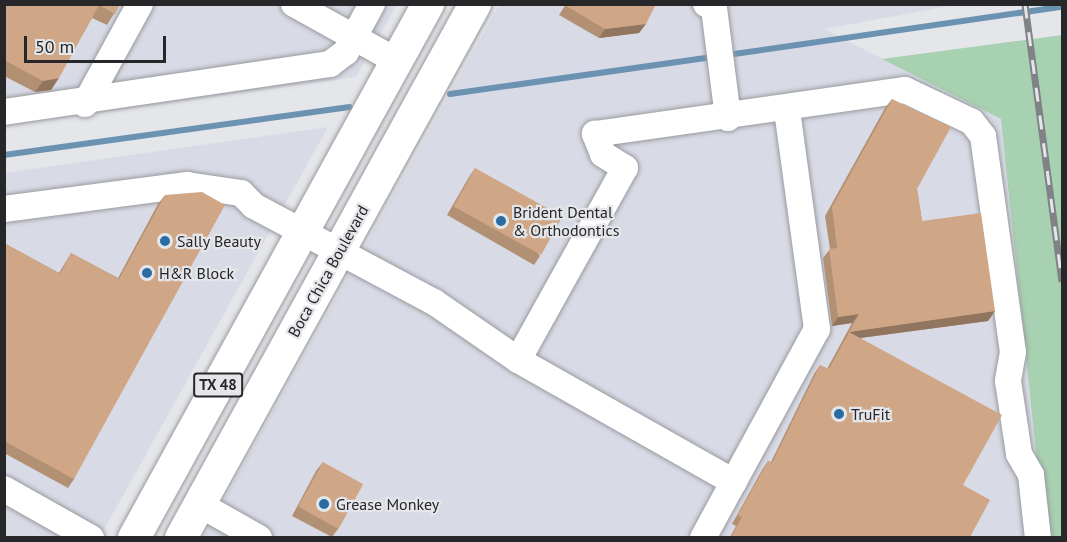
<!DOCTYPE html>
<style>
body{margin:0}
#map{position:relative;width:1067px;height:542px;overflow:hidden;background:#e5e6ea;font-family:"PT Sans",sans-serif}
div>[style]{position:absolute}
.built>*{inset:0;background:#d8dae6}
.green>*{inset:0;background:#a7d1b1}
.stream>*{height:6px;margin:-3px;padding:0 3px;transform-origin:3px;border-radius:3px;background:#6c92b2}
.roads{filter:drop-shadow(0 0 2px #999a9e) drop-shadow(0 0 2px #999a9e)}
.minor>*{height:26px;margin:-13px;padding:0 13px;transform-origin:13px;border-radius:13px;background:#fff}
.major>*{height:32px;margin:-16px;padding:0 16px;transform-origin:16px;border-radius:16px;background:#fff}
.rail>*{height:7px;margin-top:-3.5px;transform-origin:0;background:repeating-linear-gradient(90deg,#e5e6ea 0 14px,#818285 0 28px);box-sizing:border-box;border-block:2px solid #818285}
.wall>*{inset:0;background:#b29074}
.shaded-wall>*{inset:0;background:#91755e}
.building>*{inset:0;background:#cfa787;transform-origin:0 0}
.dots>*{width:16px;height:16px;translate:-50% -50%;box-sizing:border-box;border:3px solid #e5e6ea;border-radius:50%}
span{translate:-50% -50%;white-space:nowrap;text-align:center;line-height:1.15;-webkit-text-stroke:4.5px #e5e6ea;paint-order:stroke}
.shield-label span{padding:2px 4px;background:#e5e6ea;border:2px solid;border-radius:4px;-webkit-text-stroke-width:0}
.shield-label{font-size:15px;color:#272729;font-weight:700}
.poi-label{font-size:16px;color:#272729}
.left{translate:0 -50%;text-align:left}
.street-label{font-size:16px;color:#272729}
.frame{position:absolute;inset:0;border:6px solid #272729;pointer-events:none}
.scale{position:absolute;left:24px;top:36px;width:142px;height:27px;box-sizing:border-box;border:3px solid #272729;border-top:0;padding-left:8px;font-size:18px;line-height:21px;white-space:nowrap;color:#272729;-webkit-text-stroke:4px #e5e6ea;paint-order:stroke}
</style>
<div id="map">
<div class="built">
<i style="clip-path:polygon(4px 5px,397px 5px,356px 77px,5px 126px)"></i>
<i style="clip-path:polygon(499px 5px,954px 5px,824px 29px,1001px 119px,1060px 537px,203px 538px)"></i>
<i style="clip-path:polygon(328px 127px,100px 537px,5px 537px,4px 173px)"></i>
</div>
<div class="green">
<i style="clip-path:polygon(1062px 35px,1062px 537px,1045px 537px,1001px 119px,882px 59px)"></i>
</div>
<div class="stream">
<i style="left:727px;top:55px;width:338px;rotate:-8.2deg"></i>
<i style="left:450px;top:94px;width:267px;rotate:-8deg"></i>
<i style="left:4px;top:155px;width:349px;rotate:-7.9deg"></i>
</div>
<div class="roads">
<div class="minor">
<i style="left:294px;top:4px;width:118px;rotate:29deg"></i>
<i style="left:706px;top:4px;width:9px;rotate:27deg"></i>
<i style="left:714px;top:8px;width:111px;rotate:82.7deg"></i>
<i style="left:85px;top:104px;width:114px;rotate:-61.2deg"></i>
<i style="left:4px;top:112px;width:330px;rotate:-8.4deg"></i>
<i style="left:330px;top:64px;width:20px;rotate:-37deg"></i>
<i style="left:346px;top:52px;width:55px;rotate:-61.6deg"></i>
<i style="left:4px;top:209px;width:185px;rotate:-7.5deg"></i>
<i style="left:187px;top:185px;width:55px;rotate:8.4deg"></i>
<i style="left:241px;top:193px;width:18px;rotate:45deg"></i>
<i style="left:254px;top:206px;width:204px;rotate:28.1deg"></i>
<i style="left:434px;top:302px;width:102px;rotate:34.6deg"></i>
<i style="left:518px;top:360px;width:248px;rotate:29.5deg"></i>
<i style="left:518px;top:360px;width:220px;rotate:-60.9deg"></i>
<i style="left:625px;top:168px;width:26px;rotate:-148deg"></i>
<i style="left:603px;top:154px;width:22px;rotate:-112deg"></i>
<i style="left:595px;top:134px;width:313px;rotate:-8.1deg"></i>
<i style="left:905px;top:90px;width:74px;rotate:25.5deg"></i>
<i style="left:972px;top:122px;width:18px;rotate:52deg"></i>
<i style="left:983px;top:136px;width:218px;rotate:82.1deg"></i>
<i style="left:1013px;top:352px;width:29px;rotate:100deg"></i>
<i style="left:1008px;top:381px;width:74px;rotate:81.4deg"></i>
<i style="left:1019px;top:454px;width:24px;rotate:60deg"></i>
<i style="left:1031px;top:475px;width:63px;rotate:83.7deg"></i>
<i style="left:4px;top:489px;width:100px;rotate:29.4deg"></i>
<i style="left:199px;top:504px;width:69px;rotate:29.5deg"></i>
<i style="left:703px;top:538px;width:238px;rotate:-61.4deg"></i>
<i style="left:817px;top:329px;width:221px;rotate:-97.8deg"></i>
</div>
<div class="major">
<i style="left:134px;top:538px;width:610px;rotate:-61.16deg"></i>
<i style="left:181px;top:538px;width:610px;rotate:-61.16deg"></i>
</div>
</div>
<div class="rail">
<i style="left:1025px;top:4px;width:280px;rotate:82.4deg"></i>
</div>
<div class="wall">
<i style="clip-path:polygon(4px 4px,120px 4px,107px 25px,92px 18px,51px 90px,35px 92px,4px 76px)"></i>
<i style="clip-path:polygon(566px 4px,656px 4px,639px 33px,599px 38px,559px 15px)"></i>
<i style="clip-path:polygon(892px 99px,917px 189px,922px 221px,995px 311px,988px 321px,861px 338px,963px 485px,970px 537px,730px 537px,736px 526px,732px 524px,762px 470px,768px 461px,771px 462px,814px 374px,820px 365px,827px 369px,852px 323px,832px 326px,823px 258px,830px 249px,825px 216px,885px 108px)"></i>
<i style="clip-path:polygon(475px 168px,540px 256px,534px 265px,447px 215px,469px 177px)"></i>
<i style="clip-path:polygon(165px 195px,74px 479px,68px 488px,4px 453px,4px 243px,59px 273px,71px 253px,118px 278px,158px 204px)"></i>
<i style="clip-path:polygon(323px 462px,338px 529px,332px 537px,292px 516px,316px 471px)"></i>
</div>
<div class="shaded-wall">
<i style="clip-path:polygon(646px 24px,639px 33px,599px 38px,605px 29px)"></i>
<i style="clip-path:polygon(59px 78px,51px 90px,35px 92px,43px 81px)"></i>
<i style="clip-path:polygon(995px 311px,988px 321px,844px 340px,849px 332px)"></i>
<i style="clip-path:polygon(859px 314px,852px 323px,832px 326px,838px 317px)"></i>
</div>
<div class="building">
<i style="clip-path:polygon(4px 4px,120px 4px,115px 14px,99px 5px,59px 78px,43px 81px,4px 60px)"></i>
<i style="clip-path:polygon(567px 4px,656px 4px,646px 24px,605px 29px,566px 6px)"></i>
<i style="clip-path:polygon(892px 99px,951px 127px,917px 189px,922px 221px,981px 213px,995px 311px,849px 332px,859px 314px,838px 317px,829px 249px,837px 248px,832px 207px)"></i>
<i style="left:475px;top:168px;width:100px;height:44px;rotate:29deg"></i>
<i style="clip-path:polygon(202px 192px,225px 205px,74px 479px,4px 441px,4px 243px,60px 274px,71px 253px,119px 279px,165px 195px)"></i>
<i style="clip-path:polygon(849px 332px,1002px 415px,963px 485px,990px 500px,970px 537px,731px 537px,742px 517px,738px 515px,768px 461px,772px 463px,820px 365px,829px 369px)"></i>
<i style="left:323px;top:462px;width:46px;height:51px;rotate:29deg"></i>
</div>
<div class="dots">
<i style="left:501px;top:221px;background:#2a6ba1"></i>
<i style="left:165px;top:241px;background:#2a6ba1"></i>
<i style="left:147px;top:273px;background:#2a6ba1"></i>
<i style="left:839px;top:414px;background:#2a6ba1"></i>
<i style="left:324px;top:504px;background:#2a6ba1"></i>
</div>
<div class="shield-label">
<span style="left:218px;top:385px">TX 48</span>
</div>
<div class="poi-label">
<span class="left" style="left:513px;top:221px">Brident Dental<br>&amp; Orthodontics</span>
<span class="left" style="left:177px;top:241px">Sally Beauty</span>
<span class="left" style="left:159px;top:273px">H&amp;R Block</span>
<span class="left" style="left:851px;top:414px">TruFit</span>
<span class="left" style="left:336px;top:504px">Grease Monkey</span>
</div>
<div class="street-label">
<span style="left:328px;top:271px;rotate:-61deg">Boca Chica Boulevard</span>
</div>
<div class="frame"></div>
<div class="scale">50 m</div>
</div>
